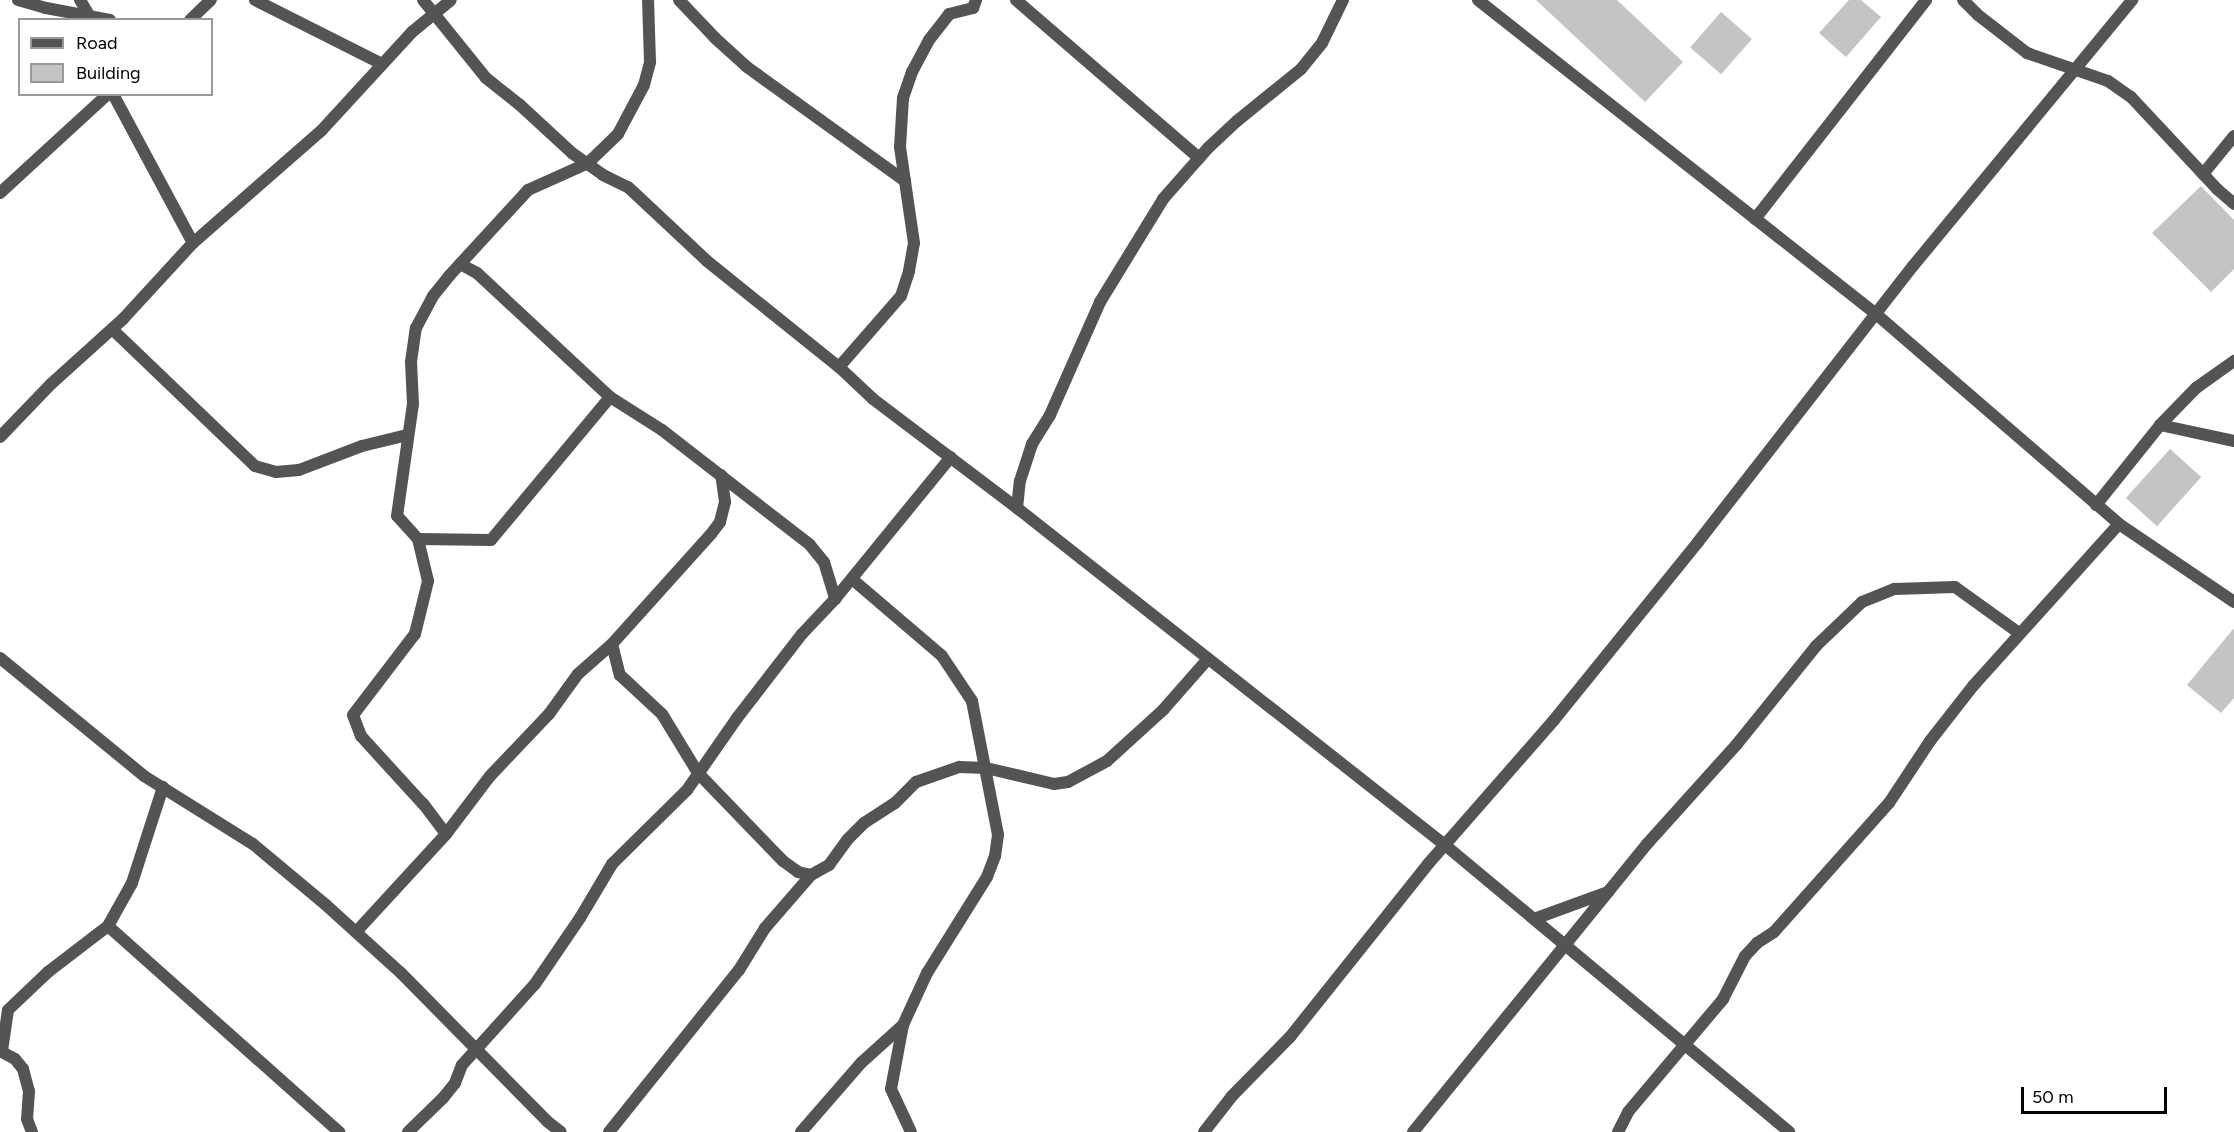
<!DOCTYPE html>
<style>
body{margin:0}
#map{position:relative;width:2234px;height:1132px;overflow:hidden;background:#fff;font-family:Figtree,sans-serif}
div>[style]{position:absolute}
.building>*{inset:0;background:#c4c4c4;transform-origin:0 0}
.minor>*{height:12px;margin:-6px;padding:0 6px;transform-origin:6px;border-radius:6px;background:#545454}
.tertiary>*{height:12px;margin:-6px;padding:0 6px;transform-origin:6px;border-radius:6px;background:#545454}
span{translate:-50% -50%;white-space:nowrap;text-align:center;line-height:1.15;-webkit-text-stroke:5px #fff;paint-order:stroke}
.legend{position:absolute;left:18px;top:18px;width:195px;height:78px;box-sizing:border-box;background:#fff;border:2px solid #999;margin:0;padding:8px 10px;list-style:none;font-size:18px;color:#000}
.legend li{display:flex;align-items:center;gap:12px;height:30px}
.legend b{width:30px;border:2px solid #999}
.scale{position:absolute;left:2021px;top:1087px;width:146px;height:27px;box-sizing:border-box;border:3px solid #000;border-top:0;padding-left:8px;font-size:18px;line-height:21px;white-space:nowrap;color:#000;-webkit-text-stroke:4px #fff;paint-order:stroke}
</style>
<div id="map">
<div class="building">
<i style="clip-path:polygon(1536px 0,1617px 0,1683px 62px,1645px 102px)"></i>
<i style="clip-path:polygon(1849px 0,1861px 0,1881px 17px,1846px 57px,1819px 33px)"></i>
<i style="left:1721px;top:12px;width:41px;height:47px;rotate:41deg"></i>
<i style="clip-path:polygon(2201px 186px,2234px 220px,2234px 269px,2211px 292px,2152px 233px)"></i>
<i style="left:2170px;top:449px;width:42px;height:66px;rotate:42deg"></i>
<i style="clip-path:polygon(2234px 628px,2234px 698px,2221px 713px,2187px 685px)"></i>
</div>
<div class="minor">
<i style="left:18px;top:0;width:29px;rotate:16deg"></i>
<i style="left:46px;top:8px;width:65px;rotate:10.6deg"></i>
<i style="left:80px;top:0;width:21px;rotate:59deg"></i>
<i style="left:255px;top:0;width:142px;rotate:26.7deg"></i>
<i style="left:423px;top:0;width:100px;rotate:51.1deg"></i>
<i style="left:486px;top:78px;width:43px;rotate:38.5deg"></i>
<i style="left:520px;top:105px;width:71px;rotate:42.7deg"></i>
<i style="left:572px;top:153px;width:38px;rotate:35deg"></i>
<i style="left:603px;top:175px;width:28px;rotate:26deg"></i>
<i style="left:628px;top:187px;width:108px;rotate:43.1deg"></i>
<i style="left:707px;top:261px;width:169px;rotate:38.8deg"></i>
<i style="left:839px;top:367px;width:47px;rotate:43.3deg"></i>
<i style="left:873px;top:399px;width:181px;rotate:37.1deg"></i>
<i style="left:1017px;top:508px;width:545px;rotate:38.22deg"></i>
<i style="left:1445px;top:845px;width:448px;rotate:39.8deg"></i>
<i style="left:679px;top:0;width:52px;rotate:46.5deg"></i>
<i style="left:715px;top:38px;width:43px;rotate:42.2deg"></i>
<i style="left:747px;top:67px;width:195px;rotate:35.8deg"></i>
<i style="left:1016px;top:0;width:242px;rotate:40.8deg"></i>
<i style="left:1478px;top:0;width:507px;rotate:38.27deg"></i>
<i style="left:1876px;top:314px;width:321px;rotate:40.8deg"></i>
<i style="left:2119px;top:524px;width:139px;rotate:34.1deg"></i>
<i style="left:1963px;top:0;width:21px;rotate:45deg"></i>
<i style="left:1978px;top:15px;width:62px;rotate:37.8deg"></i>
<i style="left:2027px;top:53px;width:86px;rotate:19.1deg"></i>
<i style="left:2108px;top:81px;width:28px;rotate:35deg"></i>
<i style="left:2131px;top:97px;width:126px;rotate:46.9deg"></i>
<i style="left:2217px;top:189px;width:23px;rotate:41deg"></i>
<i style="left:190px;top:20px;width:29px;rotate:-44deg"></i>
<i style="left:113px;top:94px;width:169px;rotate:61.8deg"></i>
<i style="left:2203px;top:174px;width:49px;rotate:-50.8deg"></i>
<i style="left:0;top:193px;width:147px;rotate:-42.5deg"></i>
<i style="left:1755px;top:219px;width:278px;rotate:-52deg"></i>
<i style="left:460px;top:264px;width:19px;rotate:28deg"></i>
<i style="left:477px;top:273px;width:182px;rotate:43deg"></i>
<i style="left:610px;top:397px;width:62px;rotate:32.4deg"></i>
<i style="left:662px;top:430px;width:187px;rotate:37.8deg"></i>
<i style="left:810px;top:545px;width:22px;rotate:51deg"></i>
<i style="left:824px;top:562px;width:39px;rotate:73deg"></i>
<i style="left:112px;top:329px;width:198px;rotate:43.8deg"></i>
<i style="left:255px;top:466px;width:22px;rotate:16deg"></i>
<i style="left:276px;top:472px;width:23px;rotate:-5deg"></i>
<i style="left:299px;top:470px;width:67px;rotate:-20.9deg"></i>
<i style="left:362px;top:446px;width:46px;rotate:-13.7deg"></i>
<i style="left:839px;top:367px;width:94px;rotate:-48.9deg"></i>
<i style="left:901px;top:296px;width:26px;rotate:-72deg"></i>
<i style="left:909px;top:271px;width:28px;rotate:-80deg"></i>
<i style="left:914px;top:243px;width:97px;rotate:-98.3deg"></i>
<i style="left:900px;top:147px;width:49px;rotate:-86.5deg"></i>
<i style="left:903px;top:98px;width:28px;rotate:-71deg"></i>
<i style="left:912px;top:72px;width:36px;rotate:-62deg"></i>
<i style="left:929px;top:40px;width:33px;rotate:-52deg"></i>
<i style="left:949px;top:14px;width:25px;rotate:-14deg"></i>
<i style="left:973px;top:8px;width:9px;rotate:-69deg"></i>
<i style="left:2160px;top:425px;width:76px;rotate:12.2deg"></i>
<i style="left:2096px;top:505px;width:102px;rotate:-51.3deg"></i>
<i style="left:2160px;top:425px;width:52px;rotate:-45.8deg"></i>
<i style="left:2196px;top:388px;width:47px;rotate:-35.4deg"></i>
<i style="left:1017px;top:508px;width:27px;rotate:-84deg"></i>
<i style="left:1020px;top:481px;width:39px;rotate:-72deg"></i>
<i style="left:1032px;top:444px;width:34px;rotate:-58deg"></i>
<i style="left:1050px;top:415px;width:124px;rotate:-66.1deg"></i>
<i style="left:1100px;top:302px;width:121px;rotate:-58.5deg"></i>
<i style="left:1163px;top:199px;width:68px;rotate:-48.6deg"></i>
<i style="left:1208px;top:148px;width:40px;rotate:-43deg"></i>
<i style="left:1237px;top:121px;width:82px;rotate:-39.1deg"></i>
<i style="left:1301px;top:69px;width:33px;rotate:-51deg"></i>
<i style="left:1322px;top:43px;width:48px;rotate:-64deg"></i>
<i style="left:418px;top:539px;width:73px;rotate:0.8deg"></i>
<i style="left:491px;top:540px;width:186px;rotate:-50.2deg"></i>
<i style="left:852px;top:579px;width:118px;rotate:40.5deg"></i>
<i style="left:942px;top:656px;width:54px;rotate:56.3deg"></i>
<i style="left:972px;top:701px;width:136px;rotate:79deg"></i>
<i style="left:998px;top:835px;width:21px;rotate:98deg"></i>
<i style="left:995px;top:856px;width:22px;rotate:111deg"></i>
<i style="left:987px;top:877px;width:113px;rotate:122deg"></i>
<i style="left:927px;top:973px;width:57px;rotate:114.8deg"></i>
<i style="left:903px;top:1025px;width:65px;rotate:100.6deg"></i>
<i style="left:891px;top:1089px;width:47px;rotate:65.1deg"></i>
<i style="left:612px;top:644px;width:32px;rotate:76deg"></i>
<i style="left:620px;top:675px;width:57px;rotate:42.9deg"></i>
<i style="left:662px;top:714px;width:69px;rotate:58.6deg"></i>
<i style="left:698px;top:773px;width:122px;rotate:46deg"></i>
<i style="left:783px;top:861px;width:19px;rotate:36deg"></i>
<i style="left:798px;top:872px;width:13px;rotate:13deg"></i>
<i style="left:0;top:658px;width:186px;rotate:39.3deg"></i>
<i style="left:144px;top:776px;width:128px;rotate:32deg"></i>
<i style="left:253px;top:844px;width:95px;rotate:39.9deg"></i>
<i style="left:326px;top:905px;width:101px;rotate:42.2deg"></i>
<i style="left:401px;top:973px;width:209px;rotate:45.4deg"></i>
<i style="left:548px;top:1122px;width:16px;rotate:38deg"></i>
<i style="left:446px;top:834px;width:38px;rotate:-127deg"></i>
<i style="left:423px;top:804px;width:92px;rotate:-132.4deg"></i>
<i style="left:361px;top:736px;width:22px;rotate:-111deg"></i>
<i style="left:353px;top:715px;width:102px;rotate:-52.6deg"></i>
<i style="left:415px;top:634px;width:55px;rotate:-76.2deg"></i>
<i style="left:428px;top:581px;width:43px;rotate:-103.4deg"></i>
<i style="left:418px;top:539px;width:31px;rotate:-132deg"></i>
<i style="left:397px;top:516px;width:113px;rotate:-81.9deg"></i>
<i style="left:413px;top:404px;width:42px;rotate:-92.7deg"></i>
<i style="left:411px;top:362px;width:34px;rotate:-82deg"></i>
<i style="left:416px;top:328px;width:36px;rotate:-62deg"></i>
<i style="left:433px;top:296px;width:26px;rotate:-51deg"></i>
<i style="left:449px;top:276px;width:117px;rotate:-47.4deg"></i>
<i style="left:528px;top:190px;width:66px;rotate:-24.2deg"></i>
<i style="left:588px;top:163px;width:42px;rotate:-44deg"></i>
<i style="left:618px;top:134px;width:55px;rotate:-62deg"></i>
<i style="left:644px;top:85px;width:24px;rotate:-75deg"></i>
<i style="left:650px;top:62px;width:62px;rotate:-91.8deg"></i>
<i style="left:1534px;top:919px;width:79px;rotate:-20deg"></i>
<i style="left:108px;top:926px;width:310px;rotate:41.7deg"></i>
<i style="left:356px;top:932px;width:133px;rotate:-47.4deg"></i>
<i style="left:446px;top:834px;width:73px;rotate:-52.8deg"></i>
<i style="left:490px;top:776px;width:86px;rotate:-46.4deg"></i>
<i style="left:549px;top:714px;width:49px;rotate:-54.1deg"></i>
<i style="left:578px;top:674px;width:45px;rotate:-41.4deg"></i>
<i style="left:612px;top:644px;width:148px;rotate:-48deg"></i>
<i style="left:711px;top:534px;width:15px;rotate:-53deg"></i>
<i style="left:720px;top:522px;width:21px;rotate:-76deg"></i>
<i style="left:725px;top:502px;width:27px;rotate:-98deg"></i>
<i style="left:0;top:1051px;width:17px;rotate:28deg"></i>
<i style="left:15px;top:1059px;width:13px;rotate:51deg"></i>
<i style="left:23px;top:1069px;width:23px;rotate:75deg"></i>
<i style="left:29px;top:1091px;width:28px;rotate:94deg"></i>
<i style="left:27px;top:1119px;width:14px;rotate:69deg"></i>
<i style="left:2px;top:1051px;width:41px;rotate:-81.7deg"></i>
<i style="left:8px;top:1010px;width:55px;rotate:-43.5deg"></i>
<i style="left:48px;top:972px;width:76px;rotate:-37.5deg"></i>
<i style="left:108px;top:926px;width:49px;rotate:-60.8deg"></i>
<i style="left:132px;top:883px;width:101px;rotate:-72.1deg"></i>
<i style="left:408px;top:1132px;width:49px;rotate:-44.2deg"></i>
<i style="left:443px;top:1098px;width:19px;rotate:-51deg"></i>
<i style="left:455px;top:1083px;width:19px;rotate:-69deg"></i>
<i style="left:462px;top:1065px;width:109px;rotate:-48deg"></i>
<i style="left:535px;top:984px;width:80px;rotate:-55.7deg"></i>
<i style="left:580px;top:918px;width:63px;rotate:-59.3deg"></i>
<i style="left:612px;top:864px;width:105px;rotate:-44.6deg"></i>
<i style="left:687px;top:790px;width:88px;rotate:-55.2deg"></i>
<i style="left:737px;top:718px;width:106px;rotate:-52.3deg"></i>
<i style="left:802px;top:634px;width:48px;rotate:-46.7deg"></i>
<i style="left:835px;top:599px;width:183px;rotate:-50.8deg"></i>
<i style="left:609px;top:1132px;width:208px;rotate:-51.3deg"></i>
<i style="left:739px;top:970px;width:49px;rotate:-58.2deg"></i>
<i style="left:765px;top:928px;width:70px;rotate:-49deg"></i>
<i style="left:811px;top:875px;width:21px;rotate:-29deg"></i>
<i style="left:829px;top:865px;width:32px;rotate:-54deg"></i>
<i style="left:848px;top:839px;width:23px;rotate:-45deg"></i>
<i style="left:864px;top:823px;width:37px;rotate:-33deg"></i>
<i style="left:895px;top:803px;width:30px;rotate:-45deg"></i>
<i style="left:916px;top:782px;width:46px;rotate:-19.2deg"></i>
<i style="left:959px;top:767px;width:27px;rotate:2deg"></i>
<i style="left:986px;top:768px;width:70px;rotate:13.2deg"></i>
<i style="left:1054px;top:784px;width:14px;rotate:-8deg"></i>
<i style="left:1068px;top:782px;width:44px;rotate:-28.3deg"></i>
<i style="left:1107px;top:761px;width:76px;rotate:-42.3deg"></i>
<i style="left:1163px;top:710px;width:67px;rotate:-48.7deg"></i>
<i style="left:801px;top:1132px;width:91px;rotate:-49deg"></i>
<i style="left:861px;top:1063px;width:57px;rotate:-42.1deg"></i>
<i style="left:1204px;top:1132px;width:46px;rotate:-52.1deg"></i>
<i style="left:1232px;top:1096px;width:83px;rotate:-45.5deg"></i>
<i style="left:1290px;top:1037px;width:221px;rotate:-51.4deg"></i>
<i style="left:1428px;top:864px;width:191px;rotate:-48.8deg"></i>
<i style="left:1554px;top:720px;width:229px;rotate:-51deg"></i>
<i style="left:1698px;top:542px;width:350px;rotate:-52.1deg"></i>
<i style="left:1913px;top:266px;width:345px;rotate:-50.5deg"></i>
<i style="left:1413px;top:1132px;width:371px;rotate:-50.9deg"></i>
<i style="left:1647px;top:844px;width:135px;rotate:-48deg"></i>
<i style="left:1737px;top:744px;width:126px;rotate:-51.1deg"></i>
<i style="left:1816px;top:646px;width:64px;rotate:-43.7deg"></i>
<i style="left:1862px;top:602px;width:35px;rotate:-22deg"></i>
<i style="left:1895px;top:589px;width:60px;rotate:-1.9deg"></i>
<i style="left:1955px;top:587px;width:79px;rotate:35.7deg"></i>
<i style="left:1618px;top:1132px;width:22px;rotate:-63deg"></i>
<i style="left:1628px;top:1112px;width:148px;rotate:-49.9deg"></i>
<i style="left:1723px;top:999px;width:48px;rotate:-62.9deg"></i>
<i style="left:1745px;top:956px;width:18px;rotate:-47deg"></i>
<i style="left:1757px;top:943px;width:20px;rotate:-33deg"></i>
<i style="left:1774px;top:932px;width:173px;rotate:-48.3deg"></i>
<i style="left:1889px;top:803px;width:74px;rotate:-56.5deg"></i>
<i style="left:1930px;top:741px;width:70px;rotate:-52deg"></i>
<i style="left:1973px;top:686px;width:218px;rotate:-48deg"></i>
</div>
<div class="tertiary">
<i style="left:0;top:437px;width:74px;rotate:-46.1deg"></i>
<i style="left:51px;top:384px;width:97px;rotate:-42.1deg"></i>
<i style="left:123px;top:319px;width:103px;rotate:-47.4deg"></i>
<i style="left:193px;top:243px;width:170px;rotate:-41.2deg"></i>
<i style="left:321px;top:131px;width:134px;rotate:-47.4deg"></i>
<i style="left:412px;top:32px;width:50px;rotate:-39.4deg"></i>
</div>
<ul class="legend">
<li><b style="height:8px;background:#545454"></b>Road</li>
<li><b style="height:16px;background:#c4c4c4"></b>Building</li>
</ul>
<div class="scale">50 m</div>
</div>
